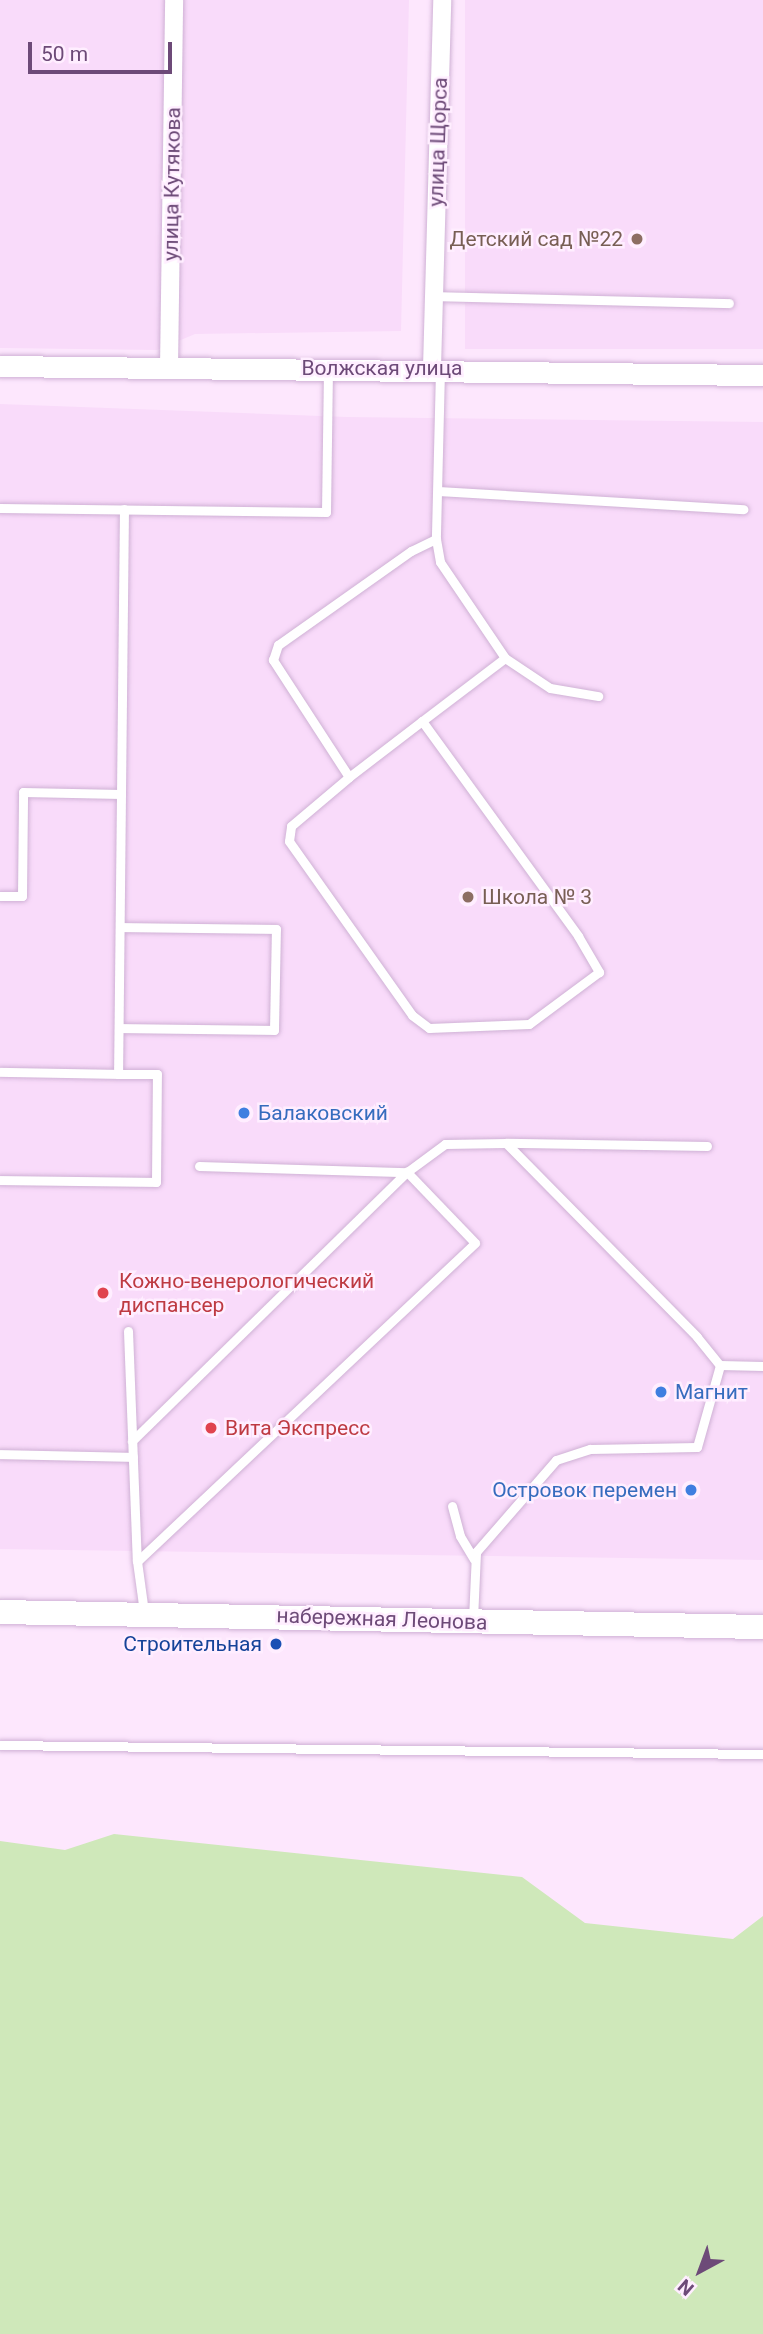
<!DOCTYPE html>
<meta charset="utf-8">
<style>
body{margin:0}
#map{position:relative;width:763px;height:2334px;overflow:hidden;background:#fde7fd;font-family:Roboto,sans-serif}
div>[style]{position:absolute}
.residential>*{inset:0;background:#f9dbfa;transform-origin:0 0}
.water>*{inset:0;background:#cfe8ba}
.roads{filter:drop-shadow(0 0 2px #cfb1d5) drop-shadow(0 0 2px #cfb1d5)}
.service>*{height:9px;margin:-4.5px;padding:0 4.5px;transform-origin:4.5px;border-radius:4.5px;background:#fff}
.minor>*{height:18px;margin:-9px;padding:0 9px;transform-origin:9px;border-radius:9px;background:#fff}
.tertiary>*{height:21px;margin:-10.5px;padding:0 10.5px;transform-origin:10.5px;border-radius:10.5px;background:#fff}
.secondary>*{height:24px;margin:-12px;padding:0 12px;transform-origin:12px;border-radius:12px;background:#fff}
.dots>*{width:19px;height:19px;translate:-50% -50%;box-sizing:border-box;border:4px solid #fef;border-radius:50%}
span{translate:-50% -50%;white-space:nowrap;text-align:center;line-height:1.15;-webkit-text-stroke:5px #fef;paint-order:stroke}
.street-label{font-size:21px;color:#6d4a78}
.education-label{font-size:21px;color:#785e54}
.right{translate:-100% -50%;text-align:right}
.left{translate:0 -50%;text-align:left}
.shop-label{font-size:21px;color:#366cbe}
.health-label{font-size:21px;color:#be3a42}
.transit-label{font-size:21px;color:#164399}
.north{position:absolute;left:665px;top:2236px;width:70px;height:70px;-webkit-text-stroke:5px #fef;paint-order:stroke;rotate:221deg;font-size:19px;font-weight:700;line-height:28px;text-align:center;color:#6d4a78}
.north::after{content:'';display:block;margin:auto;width:24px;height:32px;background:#6d4a78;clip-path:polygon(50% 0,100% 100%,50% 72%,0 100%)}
.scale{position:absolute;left:28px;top:42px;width:144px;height:32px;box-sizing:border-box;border:4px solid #6d4a78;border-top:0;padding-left:9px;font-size:21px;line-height:24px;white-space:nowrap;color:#6d4a78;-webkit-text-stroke:5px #fef;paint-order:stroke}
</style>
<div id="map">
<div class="residential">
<i style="clip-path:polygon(0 0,409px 0,401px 331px,195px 334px,157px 350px,0 348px)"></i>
<i style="left:465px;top:0;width:298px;height:349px"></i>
<i style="clip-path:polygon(0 404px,347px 417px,763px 422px,763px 1560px,0 1549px)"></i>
</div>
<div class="water">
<i style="clip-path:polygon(114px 1834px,522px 1877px,585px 1923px,733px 1939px,763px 1916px,763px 2334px,0 2334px,0 1841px,65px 1850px)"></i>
</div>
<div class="roads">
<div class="service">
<i style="left:434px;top:296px;width:295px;rotate:1.4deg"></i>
<i style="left:440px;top:370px;width:169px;rotate:91.4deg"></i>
<i style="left:436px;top:539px;width:23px;rotate:80deg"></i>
<i style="left:440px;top:562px;width:116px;rotate:55.9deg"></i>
<i style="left:505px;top:658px;width:54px;rotate:33.7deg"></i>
<i style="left:550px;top:688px;width:49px;rotate:9.5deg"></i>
<i style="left:438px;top:491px;width:306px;rotate:3.4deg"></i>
<i style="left:0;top:508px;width:326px;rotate:0.7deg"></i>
<i style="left:326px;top:512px;width:142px;rotate:-89.2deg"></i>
<i style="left:422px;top:721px;width:266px;rotate:54deg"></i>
<i style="left:578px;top:936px;width:42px;rotate:59.7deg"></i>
<i style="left:599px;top:972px;width:87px;rotate:143.4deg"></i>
<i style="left:529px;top:1024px;width:100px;rotate:177.7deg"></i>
<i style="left:429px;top:1028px;width:21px;rotate:-143deg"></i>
<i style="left:412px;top:1015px;width:213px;rotate:-125.3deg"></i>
<i style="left:289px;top:841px;width:15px;rotate:-82deg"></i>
<i style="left:291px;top:826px;width:76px;rotate:-40.2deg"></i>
<i style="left:349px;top:777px;width:92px;rotate:-37.5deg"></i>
<i style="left:422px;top:721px;width:104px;rotate:-37.2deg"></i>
<i style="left:349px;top:777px;width:140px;rotate:-123deg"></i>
<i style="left:273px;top:660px;width:16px;rotate:-72deg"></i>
<i style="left:278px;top:645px;width:163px;rotate:-35.3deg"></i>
<i style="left:411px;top:551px;width:28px;rotate:-26deg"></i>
<i style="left:121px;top:794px;width:285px;rotate:-89.4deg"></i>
<i style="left:0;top:896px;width:22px"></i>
<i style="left:22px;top:896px;width:104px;rotate:-89.4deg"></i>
<i style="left:23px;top:792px;width:98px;rotate:1.2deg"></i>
<i style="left:121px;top:794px;width:280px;rotate:90.6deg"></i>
<i style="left:118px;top:1074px;width:118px;rotate:-179deg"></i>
<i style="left:119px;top:1028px;width:155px;rotate:0.7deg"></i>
<i style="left:274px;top:1030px;width:101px;rotate:-88.9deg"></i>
<i style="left:276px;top:929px;width:156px;rotate:-179.3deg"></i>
<i style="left:707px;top:1146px;width:201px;rotate:-179.1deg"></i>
<i style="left:506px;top:1143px;width:272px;rotate:45.4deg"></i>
<i style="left:697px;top:1337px;width:36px;rotate:51deg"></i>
<i style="left:199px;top:1166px;width:208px;rotate:1.7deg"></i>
<i style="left:407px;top:1172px;width:47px;rotate:-36.4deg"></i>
<i style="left:445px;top:1144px;width:61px;rotate:-0.9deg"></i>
<i style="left:0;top:1180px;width:156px;rotate:0.7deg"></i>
<i style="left:156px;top:1182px;width:108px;rotate:-89.5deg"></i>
<i style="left:157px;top:1074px;width:39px;rotate:180deg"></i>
<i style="left:128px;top:1331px;width:230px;rotate:87.8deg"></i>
<i style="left:132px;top:1441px;width:385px;rotate:-44.4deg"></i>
<i style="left:407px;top:1172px;width:98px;rotate:46.2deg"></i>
<i style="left:475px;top:1243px;width:464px;rotate:136.7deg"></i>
<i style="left:137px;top:1561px;width:51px;rotate:82.2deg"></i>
<i style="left:0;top:1454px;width:133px;rotate:1.3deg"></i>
<i style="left:452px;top:1506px;width:31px;rotate:75deg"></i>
<i style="left:460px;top:1536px;width:27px;rotate:59deg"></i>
<i style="left:473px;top:1619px;width:67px;rotate:-87.4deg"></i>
<i style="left:476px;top:1552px;width:122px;rotate:-49deg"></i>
<i style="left:556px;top:1460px;width:36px;rotate:-18deg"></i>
<i style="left:590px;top:1449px;width:107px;rotate:-1.1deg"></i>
<i style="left:697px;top:1447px;width:85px;rotate:-74.3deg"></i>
<i style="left:720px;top:1365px;width:43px;rotate:1.3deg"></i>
<i style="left:0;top:1745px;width:763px;rotate:0.68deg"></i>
</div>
<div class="minor">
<i style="left:169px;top:368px;width:368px;rotate:-89.2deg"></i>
<i style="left:432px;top:368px;width:368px;rotate:-88.4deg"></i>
</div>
<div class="tertiary">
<i style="left:0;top:366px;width:763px;rotate:0.68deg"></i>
</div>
<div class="secondary">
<i style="left:0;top:1612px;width:763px;rotate:1.13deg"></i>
</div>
</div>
<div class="dots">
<i style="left:637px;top:239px;background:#8d6e63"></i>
<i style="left:468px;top:897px;background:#8d6e63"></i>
<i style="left:244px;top:1113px;background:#3f7fe0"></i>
<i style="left:103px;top:1293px;background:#e0444e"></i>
<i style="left:661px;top:1392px;background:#3f7fe0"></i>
<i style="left:211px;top:1428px;background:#e0444e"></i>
<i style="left:691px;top:1490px;background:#3f7fe0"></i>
<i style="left:276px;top:1644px;background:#1a4fb4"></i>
</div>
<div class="street-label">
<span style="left:438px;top:142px;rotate:-88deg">улица Щорса</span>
<span style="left:172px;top:184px;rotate:-89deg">улица Кутякова</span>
<span style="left:382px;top:368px">Волжская улица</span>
<span style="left:382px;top:1619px;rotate:2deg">набережная Леонова</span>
</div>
<div class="education-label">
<span class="right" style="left:623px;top:239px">Детский сад №22</span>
<span class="left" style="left:482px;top:897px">Школа № 3</span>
</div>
<div class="shop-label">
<span class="left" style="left:258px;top:1113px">Балаковский</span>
<span class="left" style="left:675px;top:1392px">Магнит</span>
<span class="right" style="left:677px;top:1490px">Островок перемен</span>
</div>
<div class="health-label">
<span class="left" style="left:119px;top:1293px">Кожно-венерологический<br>диспансер</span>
<span class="left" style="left:225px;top:1428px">Вита Экспресс</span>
</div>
<div class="transit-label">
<span class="right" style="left:262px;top:1644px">Строительная</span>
</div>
<div class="north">N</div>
<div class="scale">50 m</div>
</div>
